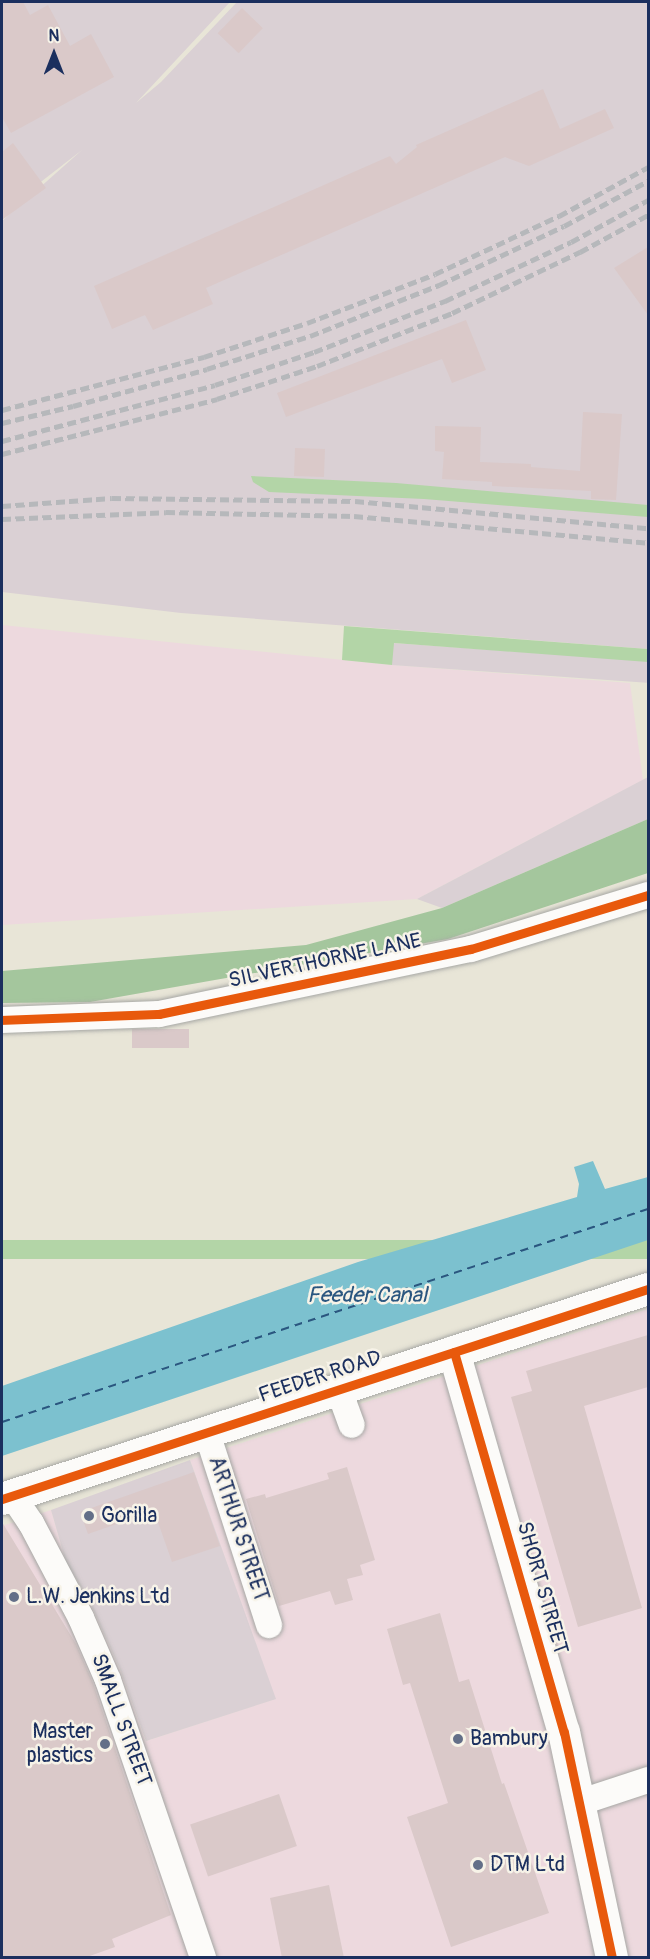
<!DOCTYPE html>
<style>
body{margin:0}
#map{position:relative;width:650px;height:1959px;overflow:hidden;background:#e8e5d7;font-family:Pangolin,sans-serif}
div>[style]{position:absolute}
.built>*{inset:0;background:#edd9de}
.industrial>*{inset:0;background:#dad0d4;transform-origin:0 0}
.green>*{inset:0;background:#b3d5a7;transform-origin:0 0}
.forest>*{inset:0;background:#a4c69d}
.water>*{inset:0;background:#7cc1cf}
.ferry>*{height:1.5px;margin-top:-0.75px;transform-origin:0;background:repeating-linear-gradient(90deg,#2a567f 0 8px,transparent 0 14px)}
.building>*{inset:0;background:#dac9c9;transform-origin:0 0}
.roads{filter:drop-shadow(0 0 2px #a6a7a4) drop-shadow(0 0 2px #a6a7a4)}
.minor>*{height:26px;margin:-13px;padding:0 13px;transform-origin:13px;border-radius:13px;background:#fcfbf9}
.tertiary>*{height:32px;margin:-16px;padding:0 16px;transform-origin:16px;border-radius:16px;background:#fcfbf9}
.rail>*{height:4.5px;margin-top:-2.25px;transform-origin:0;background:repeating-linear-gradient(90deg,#b6b8bb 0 9px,transparent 0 13.5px)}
.cycleway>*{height:9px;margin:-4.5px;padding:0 4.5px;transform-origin:4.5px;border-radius:4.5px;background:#e8590c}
.dots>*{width:16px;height:16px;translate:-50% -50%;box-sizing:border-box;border:3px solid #f7f3e8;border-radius:50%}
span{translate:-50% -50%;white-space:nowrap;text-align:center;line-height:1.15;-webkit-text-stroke:5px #f7f3e8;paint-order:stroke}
.street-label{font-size:21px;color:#1b2f5e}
.poi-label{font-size:21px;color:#1b2f5e}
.left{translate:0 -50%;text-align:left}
.right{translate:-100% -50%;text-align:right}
.water-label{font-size:22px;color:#2a567f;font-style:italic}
.frame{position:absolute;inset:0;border:3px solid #1b2f5e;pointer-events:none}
.north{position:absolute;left:24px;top:24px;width:60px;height:60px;-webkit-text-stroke:4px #f7f3e8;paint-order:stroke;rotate:0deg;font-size:16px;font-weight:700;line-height:24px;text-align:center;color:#1b2f5e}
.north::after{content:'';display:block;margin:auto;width:21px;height:27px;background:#1b2f5e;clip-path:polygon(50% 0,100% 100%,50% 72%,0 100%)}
</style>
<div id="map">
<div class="built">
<i style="clip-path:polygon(2px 625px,392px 665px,630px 683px,643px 780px,417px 899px,2px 925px)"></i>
<i style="clip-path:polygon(648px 1309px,648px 1957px,2px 1957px,2px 1526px,51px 1510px,66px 1561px,88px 1598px,120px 1669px,146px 1741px,275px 1699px,190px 1460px)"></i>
</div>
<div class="industrial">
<i style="clip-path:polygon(2px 2px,230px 2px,136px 103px,161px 82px,237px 2px,648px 2px,648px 649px,181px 613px,2px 592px,2px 221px,82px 150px,2px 212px)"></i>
<i style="left:393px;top:643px;width:256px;height:22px;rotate:4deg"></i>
<i style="clip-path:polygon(648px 777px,648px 819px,442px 908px,417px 899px)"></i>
<i style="clip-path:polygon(190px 1460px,276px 1699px,146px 1741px,120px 1669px,88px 1598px,66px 1562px,51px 1510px)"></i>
</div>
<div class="green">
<i style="clip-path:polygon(251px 476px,396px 483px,648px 505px,648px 517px,424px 499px,269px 492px,253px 482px)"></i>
<i style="clip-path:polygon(344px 626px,648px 649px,648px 662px,394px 643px,392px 665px,342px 660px)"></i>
<i style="left:648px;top:1240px;width:19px;height:681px;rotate:90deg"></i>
</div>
<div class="forest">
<i style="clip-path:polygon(648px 819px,648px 873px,448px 939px,90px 1002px,2px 1003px,2px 971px,306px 945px,442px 908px)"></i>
</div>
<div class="water">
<i style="clip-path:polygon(593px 1161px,605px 1189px,648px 1177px,648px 1240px,2px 1456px,2px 1386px,358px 1262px,577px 1197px,579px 1184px,574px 1167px)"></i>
</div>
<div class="ferry">
<i style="left:2px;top:1422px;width:680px;rotate:-18.25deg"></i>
</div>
<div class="building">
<i style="clip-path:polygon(2px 2px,23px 2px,30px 15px,48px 5px,70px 46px,91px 34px,114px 77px,11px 133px,2px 117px)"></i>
<i style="left:242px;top:8px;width:29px;height:35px;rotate:44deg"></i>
<i style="clip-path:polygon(543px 89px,560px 129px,605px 109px,614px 128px,529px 166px,505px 157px,206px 288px,213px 304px,153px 330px,145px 315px,112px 329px,94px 286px,390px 156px,396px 164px,417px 147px,416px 145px)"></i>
<i style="clip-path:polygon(13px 143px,46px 188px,2px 220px,2px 152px)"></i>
<i style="clip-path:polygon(648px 247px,648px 315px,614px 268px)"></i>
<i style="clip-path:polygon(466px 320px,486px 370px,452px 383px,442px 359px,286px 417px,277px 393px)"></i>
<i style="clip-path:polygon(583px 412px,622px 414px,616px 500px,591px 499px,591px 491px,492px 486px,492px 482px,442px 479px,444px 452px,435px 451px,435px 426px,481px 427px,480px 462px,531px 464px,531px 467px,580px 471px)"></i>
<i style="left:295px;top:448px;width:30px;height:28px;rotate:2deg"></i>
<i style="left:189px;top:1029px;width:19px;height:57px;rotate:90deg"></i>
<i style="clip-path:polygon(648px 1335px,648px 1387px,584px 1406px,642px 1608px,578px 1627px,511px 1397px,532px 1391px,526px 1371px)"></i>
<i style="clip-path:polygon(347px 1467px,375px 1560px,360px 1565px,363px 1575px,347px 1579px,353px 1600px,335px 1605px,330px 1591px,279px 1606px,246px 1499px,265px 1494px,266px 1498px,329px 1479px,327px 1473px)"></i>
<i style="clip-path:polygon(194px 1472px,220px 1546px,172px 1562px,154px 1511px,88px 1534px,80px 1512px)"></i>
<i style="clip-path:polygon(2px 1522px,76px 1644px,93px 1683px,171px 1915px,112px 1939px,115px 1947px,84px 1958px,2px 1958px)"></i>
<i style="clip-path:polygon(440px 1613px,459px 1682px,469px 1679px,502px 1784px,504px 1783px,549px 1913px,451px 1947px,407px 1817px,448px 1803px,410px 1683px,403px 1685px,387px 1629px)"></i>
<i style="left:279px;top:1794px;width:55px;height:94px;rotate:71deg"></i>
<i style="clip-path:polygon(329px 1885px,344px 1958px,282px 1958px,270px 1898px)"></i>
</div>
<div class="roads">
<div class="minor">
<i style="left:2px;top:1020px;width:157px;rotate:-2.2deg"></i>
<i style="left:159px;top:1014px;width:319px;rotate:-11.8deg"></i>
<i style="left:471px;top:949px;width:185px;rotate:-17deg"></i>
<i style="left:339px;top:1390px;width:37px;rotate:70deg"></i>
<i style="left:207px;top:1433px;width:202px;rotate:72.1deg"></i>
<i style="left:12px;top:1495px;width:34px;rotate:56deg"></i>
<i style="left:31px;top:1523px;width:107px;rotate:62.2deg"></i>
<i style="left:81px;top:1618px;width:68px;rotate:66.5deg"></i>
<i style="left:108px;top:1680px;width:294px;rotate:71.1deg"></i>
<i style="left:581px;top:1802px;width:71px;rotate:-18.2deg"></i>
</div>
<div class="tertiary">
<i style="left:454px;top:1352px;width:396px;rotate:73.9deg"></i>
<i style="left:564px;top:1732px;width:231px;rotate:78deg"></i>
<i style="left:2px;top:1499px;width:679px;rotate:-18.01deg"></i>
</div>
</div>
<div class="rail">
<i style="left:2px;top:410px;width:209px;rotate:-14.7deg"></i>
<i style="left:204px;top:357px;width:108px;rotate:-18.3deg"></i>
<i style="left:307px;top:323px;width:137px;rotate:-20.9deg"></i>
<i style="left:435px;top:274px;width:137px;rotate:-25.1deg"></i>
<i style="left:559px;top:216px;width:102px;rotate:-28.8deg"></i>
<i style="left:2px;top:423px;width:73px;rotate:-13.5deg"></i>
<i style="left:73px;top:406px;width:139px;rotate:-15.4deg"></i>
<i style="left:207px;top:369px;width:108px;rotate:-17.8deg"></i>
<i style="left:310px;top:336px;width:139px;rotate:-21.6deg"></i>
<i style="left:439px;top:285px;width:138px;rotate:-25.3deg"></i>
<i style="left:564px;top:226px;width:95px;rotate:-28.2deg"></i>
<i style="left:2px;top:441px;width:220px;rotate:-14.7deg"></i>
<i style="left:215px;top:385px;width:104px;rotate:-18.4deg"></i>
<i style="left:314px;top:352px;width:141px;rotate:-21.3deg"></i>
<i style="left:445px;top:301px;width:139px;rotate:-25.1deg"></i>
<i style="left:571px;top:242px;width:88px;rotate:-28.6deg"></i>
<i style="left:2px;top:454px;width:222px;rotate:-14.3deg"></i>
<i style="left:217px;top:399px;width:105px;rotate:-18.3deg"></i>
<i style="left:317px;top:366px;width:145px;rotate:-21.4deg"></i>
<i style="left:452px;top:313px;width:142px;rotate:-25.5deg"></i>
<i style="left:580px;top:252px;width:77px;rotate:-28.6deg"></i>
<i style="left:2px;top:506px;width:110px;rotate:-4.2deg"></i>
<i style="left:112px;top:498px;width:243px;rotate:0.7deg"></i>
<i style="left:355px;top:501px;width:294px;rotate:5.3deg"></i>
<i style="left:2px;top:519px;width:164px;rotate:-2.4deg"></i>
<i style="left:166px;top:512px;width:188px;rotate:1.2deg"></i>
<i style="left:354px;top:516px;width:295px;rotate:5.2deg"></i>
</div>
<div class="cycleway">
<i style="left:2px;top:1020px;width:157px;rotate:-2.2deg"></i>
<i style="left:159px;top:1014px;width:319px;rotate:-11.8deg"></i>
<i style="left:471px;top:949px;width:185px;rotate:-17deg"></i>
<i style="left:454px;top:1352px;width:396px;rotate:73.9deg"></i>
<i style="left:564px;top:1732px;width:231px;rotate:78deg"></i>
<i style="left:2px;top:1499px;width:679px;rotate:-18.01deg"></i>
</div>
<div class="dots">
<i style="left:89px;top:1516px;background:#636f88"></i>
<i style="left:14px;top:1597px;background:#636f88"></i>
<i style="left:458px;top:1739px;background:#636f88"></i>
<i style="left:105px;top:1744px;background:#636f88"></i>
<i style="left:478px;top:1865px;background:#636f88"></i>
</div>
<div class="street-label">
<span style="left:325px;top:961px;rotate:-12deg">SILVERTHORNE LANE</span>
<span style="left:320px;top:1377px;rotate:-18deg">FEEDER ROAD</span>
<span style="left:238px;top:1529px;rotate:72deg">ARTHUR STREET</span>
<span style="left:542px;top:1588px;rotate:74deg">SHORT STREET</span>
<span style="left:121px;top:1720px;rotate:70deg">SMALL STREET</span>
</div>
<div class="poi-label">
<span class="left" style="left:101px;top:1516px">Gorilla</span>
<span class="left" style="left:26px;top:1597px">L.W. Jenkins Ltd</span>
<span class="right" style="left:93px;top:1744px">Master<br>plastics</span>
<span class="left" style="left:470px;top:1739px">Bambury</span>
<span class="left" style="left:490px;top:1865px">DTM Ltd</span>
</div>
<div class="water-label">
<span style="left:367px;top:1296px">Feeder Canal</span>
</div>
<div class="frame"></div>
<div class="north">N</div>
</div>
